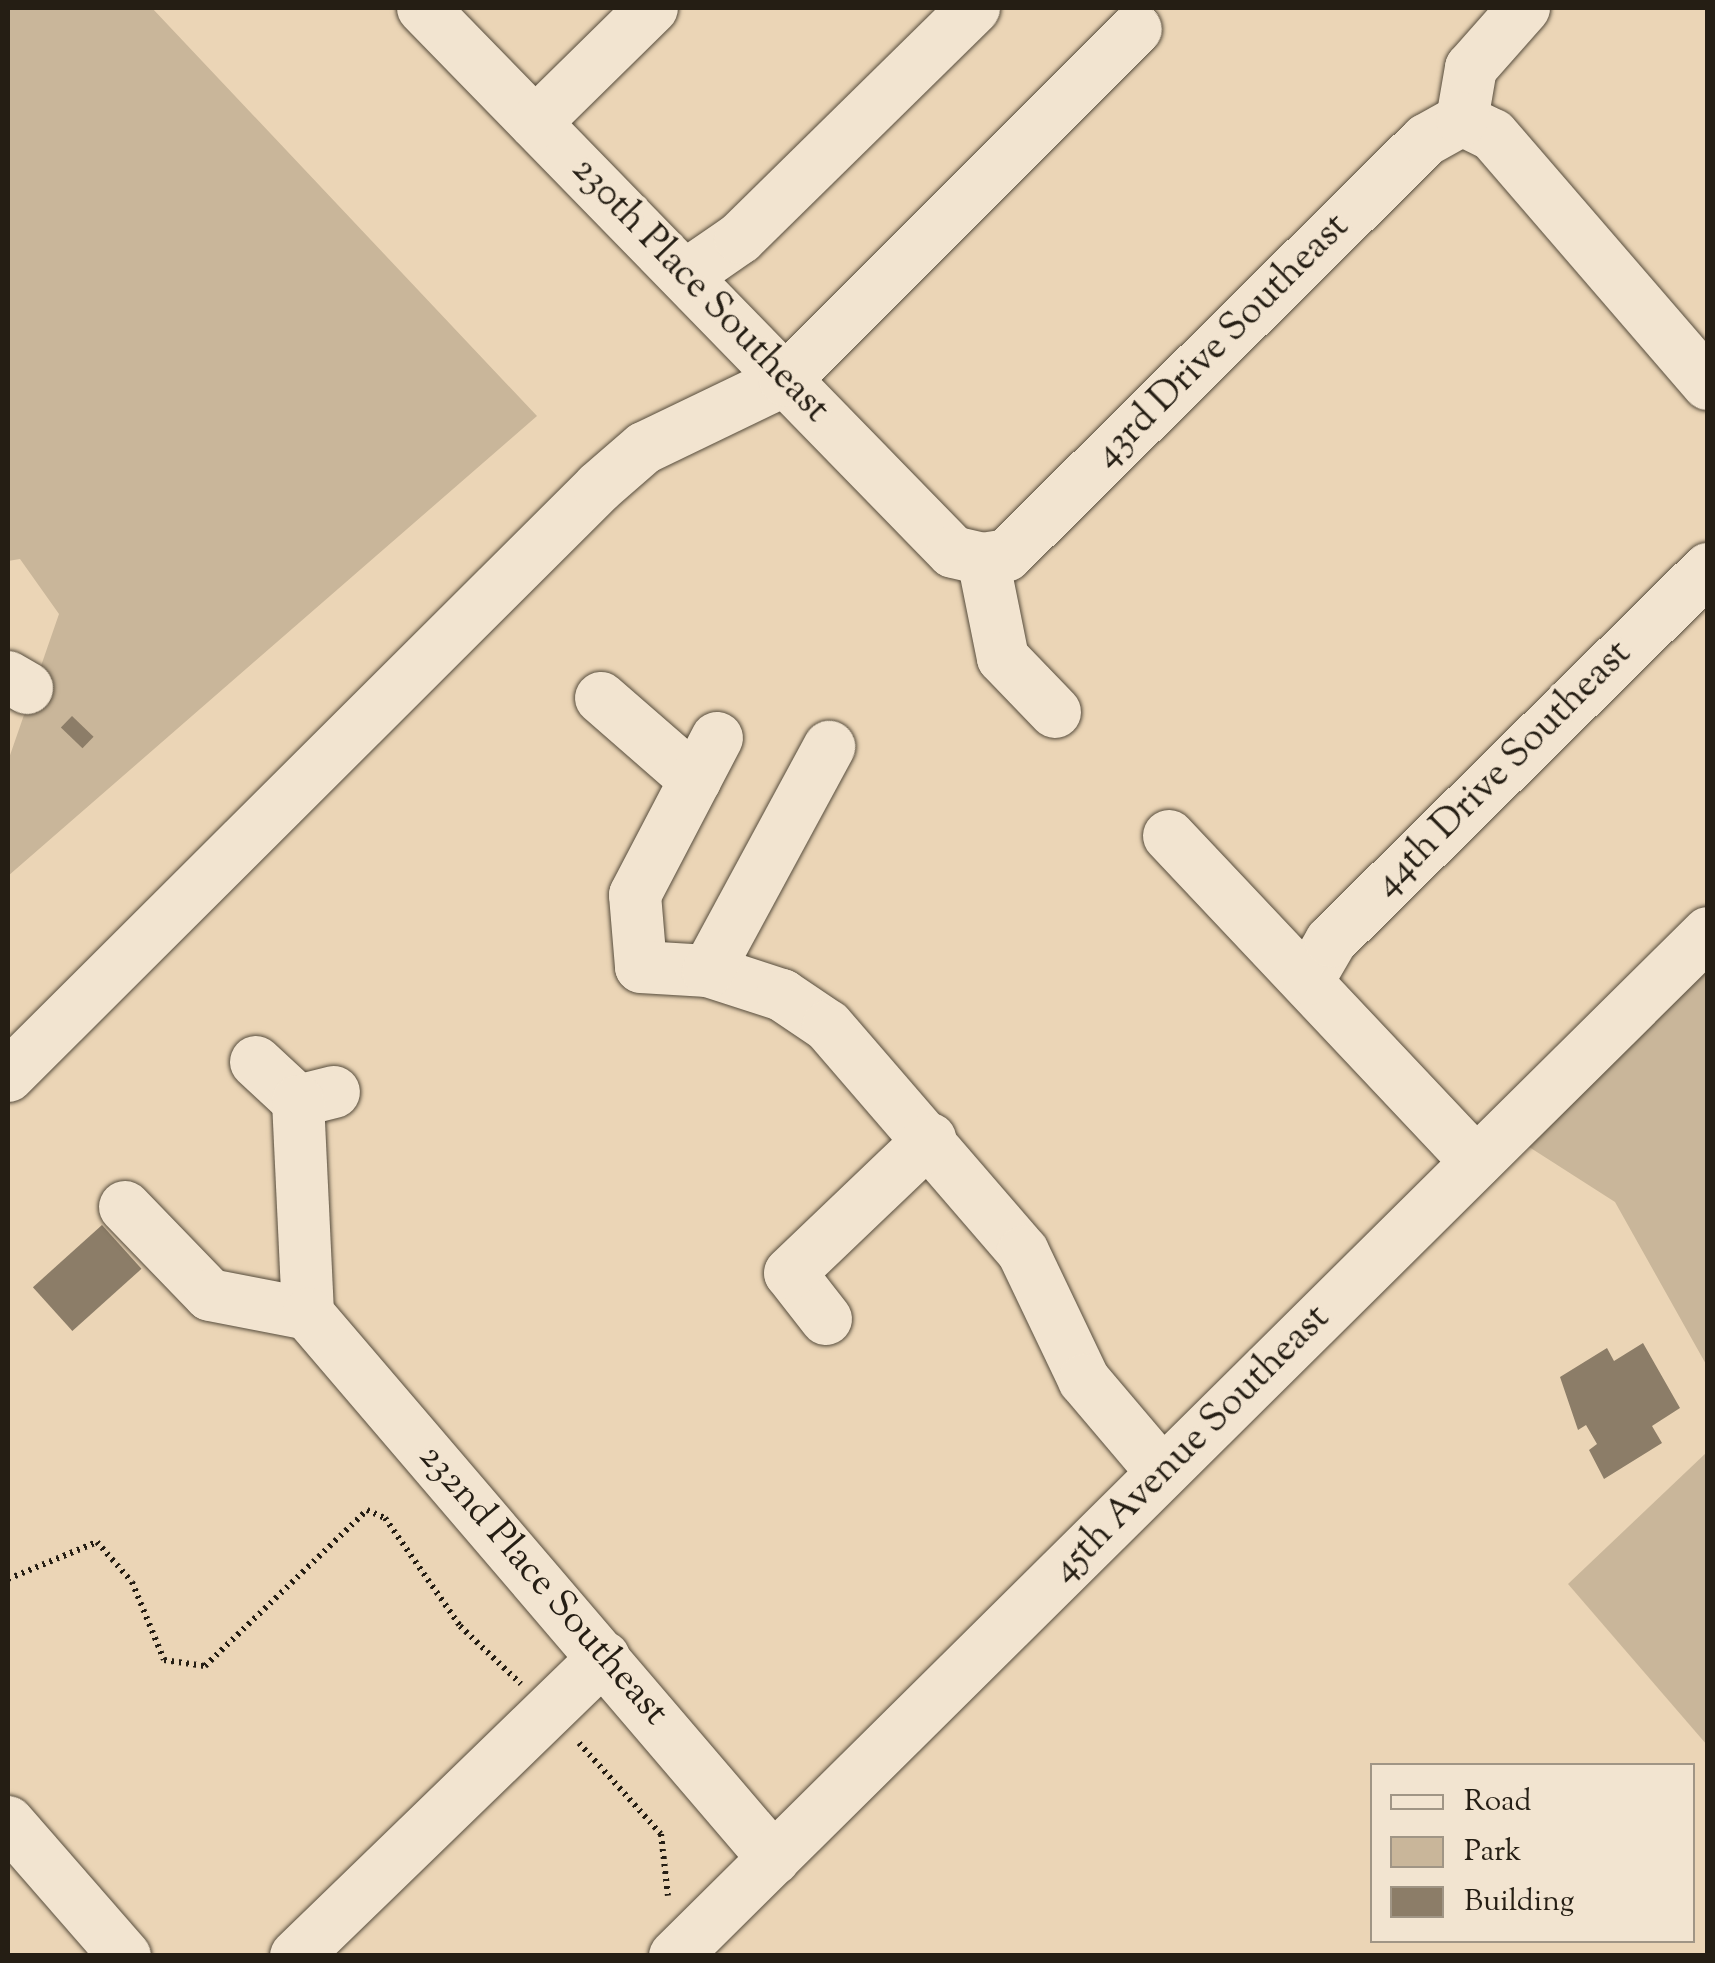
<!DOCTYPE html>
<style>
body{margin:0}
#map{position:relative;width:1715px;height:1963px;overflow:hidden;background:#ebd5b6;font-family:"Sorts Mill Goudy",serif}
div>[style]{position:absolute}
.green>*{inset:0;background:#c9b69a}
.building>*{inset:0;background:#8c7d68;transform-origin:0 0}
.path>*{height:6px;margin-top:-3px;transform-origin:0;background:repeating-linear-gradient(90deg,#251e14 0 2.5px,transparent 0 7.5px)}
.roads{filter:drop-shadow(0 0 2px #564c3c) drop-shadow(0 0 2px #564c3c)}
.minor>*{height:52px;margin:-26px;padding:0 26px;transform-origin:26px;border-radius:26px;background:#f2e4d0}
span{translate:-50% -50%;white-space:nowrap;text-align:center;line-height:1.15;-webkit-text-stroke:8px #f2e4d0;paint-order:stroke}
.street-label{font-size:38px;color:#251e14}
.frame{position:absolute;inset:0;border:10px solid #251e14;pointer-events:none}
.legend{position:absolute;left:1370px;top:1763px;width:325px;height:180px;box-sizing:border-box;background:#f2e4d0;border:2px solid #a09585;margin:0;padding:12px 18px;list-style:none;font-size:30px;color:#251e14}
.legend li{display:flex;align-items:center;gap:20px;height:50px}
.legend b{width:50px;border:2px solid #a09585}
</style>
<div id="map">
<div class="green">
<i style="clip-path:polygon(8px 8px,152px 8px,537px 416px,8px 876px,8px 761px,59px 614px,20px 559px,8px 561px)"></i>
<i style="clip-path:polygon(1707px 967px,1707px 1366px,1615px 1202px,1526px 1145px)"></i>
<i style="clip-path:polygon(1707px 1452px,1707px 1745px,1568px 1584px)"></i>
</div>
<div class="building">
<i style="left:72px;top:716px;width:30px;height:16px;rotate:44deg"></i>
<i style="left:102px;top:1225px;width:59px;height:93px;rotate:48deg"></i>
<i style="clip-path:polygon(1643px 1343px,1680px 1408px,1652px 1426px,1662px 1443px,1604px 1479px,1589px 1450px,1597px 1444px,1586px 1425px,1578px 1430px,1560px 1377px,1607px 1348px,1614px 1361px)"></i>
</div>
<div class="path">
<i style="left:8px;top:1579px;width:96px;rotate:-22.6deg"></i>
<i style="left:97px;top:1542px;width:53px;rotate:48.8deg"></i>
<i style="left:132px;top:1582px;width:84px;rotate:67.7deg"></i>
<i style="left:164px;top:1660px;width:41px;rotate:8.3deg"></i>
<i style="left:205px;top:1666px;width:225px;rotate:-43.9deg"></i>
<i style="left:367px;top:1510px;width:20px;rotate:24deg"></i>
<i style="left:385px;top:1518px;width:131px;rotate:55.2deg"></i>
<i style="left:460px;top:1626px;width:84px;rotate:43.6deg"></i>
<i style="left:579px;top:1743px;width:122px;rotate:48deg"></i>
<i style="left:661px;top:1834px;width:62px;rotate:83.6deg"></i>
</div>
<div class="roads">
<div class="minor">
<i style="left:423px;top:8px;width:759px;rotate:45.75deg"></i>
<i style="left:953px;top:552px;width:31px;rotate:13deg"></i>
<i style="left:983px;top:559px;width:24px;rotate:-9deg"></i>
<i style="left:1007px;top:555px;width:590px;rotate:-44.73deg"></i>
<i style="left:1426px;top:140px;width:41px;rotate:-29.1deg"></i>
<i style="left:1462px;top:120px;width:34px;rotate:26deg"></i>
<i style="left:1493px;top:135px;width:329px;rotate:49.2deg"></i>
<i style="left:1462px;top:120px;width:53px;rotate:-80.2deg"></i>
<i style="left:1471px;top:68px;width:80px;rotate:-48.5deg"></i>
<i style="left:535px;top:123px;width:164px;rotate:-44.5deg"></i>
<i style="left:685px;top:276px;width:67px;rotate:-34.6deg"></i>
<i style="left:740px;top:238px;width:328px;rotate:-44.5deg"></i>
<i style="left:983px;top:559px;width:101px;rotate:78.6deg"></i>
<i style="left:1003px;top:658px;width:75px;rotate:46.1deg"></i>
<i style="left:8px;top:677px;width:22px;rotate:30deg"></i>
<i style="left:601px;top:698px;width:125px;rotate:41.1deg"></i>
<i style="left:717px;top:738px;width:177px;rotate:117.6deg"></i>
<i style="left:635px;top:895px;width:72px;rotate:85.2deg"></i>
<i style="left:641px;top:967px;width:67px;rotate:3.4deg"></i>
<i style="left:708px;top:971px;width:78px;rotate:18deg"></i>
<i style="left:782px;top:995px;width:55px;rotate:34deg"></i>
<i style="left:828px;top:1026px;width:298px;rotate:49.2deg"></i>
<i style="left:1023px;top:1252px;width:142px;rotate:64.5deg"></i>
<i style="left:1084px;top:1380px;width:121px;rotate:49.7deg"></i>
<i style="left:1169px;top:836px;width:448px;rotate:46.7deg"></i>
<i style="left:708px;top:971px;width:255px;rotate:-61.6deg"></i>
<i style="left:1309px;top:979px;width:44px;rotate:-59.9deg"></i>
<i style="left:1331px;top:941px;width:530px;rotate:-44.62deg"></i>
<i style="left:256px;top:1062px;width:57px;rotate:42.9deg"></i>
<i style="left:298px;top:1101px;width:37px;rotate:-14deg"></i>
<i style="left:8px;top:1076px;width:834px;rotate:-44.9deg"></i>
<i style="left:599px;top:487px;width:60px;rotate:-40.9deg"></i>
<i style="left:644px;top:448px;width:157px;rotate:-25.7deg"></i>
<i style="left:785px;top:380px;width:496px;rotate:-45deg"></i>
<i style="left:298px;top:1101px;width:213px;rotate:87.3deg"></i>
<i style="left:125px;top:1207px;width:122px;rotate:46deg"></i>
<i style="left:210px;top:1295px;width:100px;rotate:11deg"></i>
<i style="left:308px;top:1314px;width:717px;rotate:49.47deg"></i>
<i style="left:826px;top:1319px;width:58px;rotate:-128deg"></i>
<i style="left:790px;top:1273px;width:194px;rotate:-43.7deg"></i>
<i style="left:8px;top:1822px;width:178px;rotate:48.9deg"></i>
<i style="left:296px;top:1956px;width:429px;rotate:-44.1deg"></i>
<i style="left:675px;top:1956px;width:1454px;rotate:-44.72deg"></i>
</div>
</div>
<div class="street-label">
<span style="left:699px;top:291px;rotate:46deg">230th Place Southeast</span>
<span style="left:1223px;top:342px;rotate:-45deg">43rd Drive Southeast</span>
<span style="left:1504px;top:770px;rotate:-45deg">44th Drive Southeast</span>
<span style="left:1192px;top:1445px;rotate:-45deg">45th Avenue Southeast</span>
<span style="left:542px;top:1586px;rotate:49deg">232nd Place Southeast</span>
</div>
<div class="frame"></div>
<ul class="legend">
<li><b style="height:12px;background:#f2e4d0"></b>Road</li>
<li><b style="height:28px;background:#c9b69a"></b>Park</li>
<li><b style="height:28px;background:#8c7d68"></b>Building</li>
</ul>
</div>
